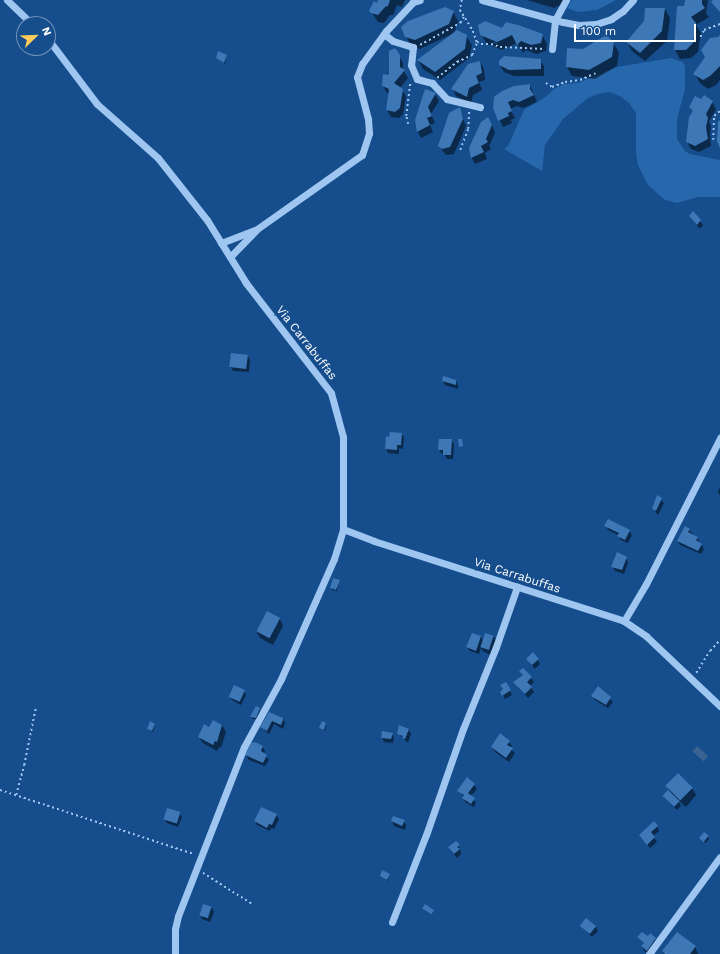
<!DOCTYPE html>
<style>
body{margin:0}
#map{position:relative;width:720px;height:954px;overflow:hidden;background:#154d8d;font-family:"Work Sans",sans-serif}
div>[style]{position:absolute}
.green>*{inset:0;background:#2767ab}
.water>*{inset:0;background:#396291;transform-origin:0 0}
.shadow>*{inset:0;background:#0007;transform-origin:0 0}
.building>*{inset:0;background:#3d77b6;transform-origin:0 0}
.path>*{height:1.5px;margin-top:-0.75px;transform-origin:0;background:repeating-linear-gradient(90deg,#9ec6f0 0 2px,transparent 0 5px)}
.minor>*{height:7px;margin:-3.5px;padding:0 3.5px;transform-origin:3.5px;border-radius:3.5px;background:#9ec6f0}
span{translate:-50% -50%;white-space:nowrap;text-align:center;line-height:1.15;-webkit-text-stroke:4px #154d8d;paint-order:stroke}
.street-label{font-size:12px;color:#fff}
.north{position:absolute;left:16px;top:16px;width:40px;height:40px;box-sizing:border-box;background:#154d8d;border:1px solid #7394bb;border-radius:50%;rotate:67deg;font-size:11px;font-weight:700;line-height:16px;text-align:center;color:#fff}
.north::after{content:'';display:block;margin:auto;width:14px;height:18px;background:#ffcb5d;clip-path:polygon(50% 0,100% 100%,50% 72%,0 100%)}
.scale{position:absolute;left:574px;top:24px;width:122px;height:18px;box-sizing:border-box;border:2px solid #fff;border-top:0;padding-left:5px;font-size:12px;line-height:14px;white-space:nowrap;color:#fff;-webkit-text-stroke:3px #154d8d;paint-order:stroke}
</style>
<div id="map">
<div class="green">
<i style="clip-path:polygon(572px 0,616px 0,597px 10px,578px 12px,567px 8px)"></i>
<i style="clip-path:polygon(671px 58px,683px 62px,685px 66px,685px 89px,677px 119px,677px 139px,685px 151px,690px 154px,720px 160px,720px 197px,698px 197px,677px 203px,665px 200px,648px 185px,638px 165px,636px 153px,636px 113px,629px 103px,620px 96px,609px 92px,598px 94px,588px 98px,563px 119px,545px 145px,542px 171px,504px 149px,508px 146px,524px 110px,547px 96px,554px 89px,564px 84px,578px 83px,617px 67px)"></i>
</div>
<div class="water">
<i style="left:697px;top:746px;width:15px;height:7px;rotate:42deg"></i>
</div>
<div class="shadow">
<i style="clip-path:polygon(378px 0,405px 0,402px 7px,397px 5px,393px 15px,390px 15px,384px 23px,378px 22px,371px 11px,378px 5px)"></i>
<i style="clip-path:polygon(527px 0,563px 0,563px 4px,554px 8px)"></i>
<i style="clip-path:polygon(686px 0,708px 0,706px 13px,709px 17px,696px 25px,701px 33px,698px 52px,691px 58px,680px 59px,675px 50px)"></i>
<i style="clip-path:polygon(665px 9px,670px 18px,667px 41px,645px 61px,632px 51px,627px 42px)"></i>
<i style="clip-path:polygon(453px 12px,458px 21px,454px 33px,466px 36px,472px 45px,469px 58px,440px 80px,423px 69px,418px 60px,450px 35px,420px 49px,412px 46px,406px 37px)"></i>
<i style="clip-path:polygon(evenodd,503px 29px,542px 35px,547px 44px,546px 51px,536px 54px,526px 50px,523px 53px,517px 43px,502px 50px,487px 44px,481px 34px,503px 29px,507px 36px,508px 37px,493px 44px,492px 43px,507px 36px)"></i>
<i style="clip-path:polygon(720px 37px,720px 80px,716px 85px,708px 89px,700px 83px,695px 74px)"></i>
<i style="clip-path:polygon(613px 43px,619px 52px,617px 66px,595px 79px,572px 76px,567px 67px,568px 49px,584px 50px)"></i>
<i style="clip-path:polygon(226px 56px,225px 64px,217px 58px)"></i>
<i style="clip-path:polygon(399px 56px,403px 63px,403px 70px,408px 78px,400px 88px,406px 96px,403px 114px,399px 118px,391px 117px,387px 110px,390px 94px,387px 93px,383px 86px,390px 76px)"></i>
<i style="clip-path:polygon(540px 60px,544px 66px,544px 76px,514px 76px,504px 72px,500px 65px)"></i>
<i style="clip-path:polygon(480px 62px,484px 69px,485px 80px,479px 82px,482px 90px,473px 95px,471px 103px,456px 96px,453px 89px)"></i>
<i style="clip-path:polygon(530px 85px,537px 102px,523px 108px,517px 106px,510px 109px,515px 118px,511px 120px,512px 123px,503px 127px,494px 107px)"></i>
<i style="clip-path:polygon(435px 94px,439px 101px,431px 114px,435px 123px,430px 125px,433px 132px,421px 138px,418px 132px,416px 120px)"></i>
<i style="clip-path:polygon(712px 102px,716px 109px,709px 122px,711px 126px,710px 134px,711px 146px,699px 152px,691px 149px,687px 142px,694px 112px,690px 107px)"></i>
<i style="clip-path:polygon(459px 109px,466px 126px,454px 154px,446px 155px,439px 146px)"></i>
<i style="clip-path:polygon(492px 125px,495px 133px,489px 146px,491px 149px,485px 153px,487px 159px,475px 164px,472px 158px,470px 148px)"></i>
<i style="left:693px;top:213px;width:16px;height:5px;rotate:50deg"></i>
<i style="clip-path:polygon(248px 356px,250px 360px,249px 372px,233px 371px,230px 366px)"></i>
<i style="clip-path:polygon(444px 377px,456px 381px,458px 385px,458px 389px,445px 385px,443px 381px)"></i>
<i style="clip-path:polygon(402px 434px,404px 438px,403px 449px,399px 448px,399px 454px,388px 453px,386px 449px,390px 438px)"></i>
<i style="clip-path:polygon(440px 440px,451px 440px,454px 444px,453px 459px,447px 459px,444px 454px,442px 454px,439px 450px)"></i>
<i style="clip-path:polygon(719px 488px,720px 489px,720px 495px,718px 492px)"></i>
<i style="clip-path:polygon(658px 497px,664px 503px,658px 515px,653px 509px)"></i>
<i style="clip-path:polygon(606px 526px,629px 531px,632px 535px,628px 543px,621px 540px,618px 535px,608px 530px)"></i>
<i style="clip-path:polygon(689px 530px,697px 538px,704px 549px,701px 554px,680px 545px,678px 541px)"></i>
<i style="clip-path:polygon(626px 558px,628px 562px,624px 574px,615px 571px,612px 566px)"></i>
<i style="clip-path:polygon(339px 581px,337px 591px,332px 590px,331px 588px)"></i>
<i style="clip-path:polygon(267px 612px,280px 619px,283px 626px,273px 645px,260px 638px,256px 631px)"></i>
<i style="clip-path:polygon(472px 634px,481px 637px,483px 641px,486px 634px,494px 637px,496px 641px,490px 655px,483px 651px,481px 648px,479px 654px,470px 651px,467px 647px)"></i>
<i style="clip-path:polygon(527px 659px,538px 660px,540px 664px,535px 669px)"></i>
<i style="clip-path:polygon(521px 672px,531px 678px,534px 682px,530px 686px,534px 692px,528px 698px,515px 683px,523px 676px)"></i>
<i style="clip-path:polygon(506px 683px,512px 695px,505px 699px,501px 692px,504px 690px)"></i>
<i style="clip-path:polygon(599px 688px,613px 702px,608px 708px,595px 700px,593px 696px)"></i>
<i style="clip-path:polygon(244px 691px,246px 695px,241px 705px,232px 700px,229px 696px)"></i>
<i style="clip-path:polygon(257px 708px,260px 711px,257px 719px,252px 719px,252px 717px)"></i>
<i style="clip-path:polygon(270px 713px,283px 718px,285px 723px,283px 729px,274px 724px,269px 734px,261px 727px)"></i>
<i style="clip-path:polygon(325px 724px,326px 726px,325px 731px,320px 728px)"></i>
<i style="clip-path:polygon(155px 725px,153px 732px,149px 730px,148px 729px)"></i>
<i style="clip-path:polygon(222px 725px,226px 732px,221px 748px,219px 747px,217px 751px,203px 743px,199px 737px,209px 728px)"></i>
<i style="clip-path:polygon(409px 730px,411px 734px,408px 743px,398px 733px)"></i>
<i style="clip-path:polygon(392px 734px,394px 738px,393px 743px,384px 742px,382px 738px)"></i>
<i style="clip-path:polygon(509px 742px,512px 746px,510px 748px,515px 753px,509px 762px,494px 751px,492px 747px)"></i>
<i style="clip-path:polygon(263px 747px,265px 751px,264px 754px,269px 760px,265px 766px,249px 760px,246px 755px)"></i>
<i style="clip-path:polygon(474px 785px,477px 789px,471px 796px,476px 803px,474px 807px,465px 802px,464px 797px,459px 791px)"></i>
<i style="clip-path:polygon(667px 787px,692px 788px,696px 795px,686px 807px,678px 800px,681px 806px,677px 810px,664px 796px,672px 794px)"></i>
<i style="clip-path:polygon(179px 813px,182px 817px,178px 827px,167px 823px,164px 819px)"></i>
<i style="clip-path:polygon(276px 815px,279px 819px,274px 829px,271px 828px,270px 831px,257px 825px,255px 821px)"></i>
<i style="clip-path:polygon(392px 821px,404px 821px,406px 825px,405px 830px,394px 826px)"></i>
<i style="clip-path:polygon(657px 826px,659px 831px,653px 836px,657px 842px,650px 848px,640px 835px)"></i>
<i style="clip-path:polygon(708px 837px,709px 838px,706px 843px,700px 838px)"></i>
<i style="clip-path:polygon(459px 846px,461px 854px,457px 858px,449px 848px)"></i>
<i style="clip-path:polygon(389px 874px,388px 881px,381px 876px)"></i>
<i style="clip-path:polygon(204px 905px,212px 908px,214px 912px,210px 922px,202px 919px,200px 915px)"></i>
<i style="clip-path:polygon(581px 926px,595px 926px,598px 931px,592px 937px)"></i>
<i style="clip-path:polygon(650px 935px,658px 943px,649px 954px,644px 951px,642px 946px,644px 944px,638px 937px,648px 938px)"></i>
<i style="clip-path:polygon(695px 946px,698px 954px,664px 954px,663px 951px)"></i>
</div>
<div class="building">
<i style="clip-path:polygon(378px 0,390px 0,388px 6px,385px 7px,378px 15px,371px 13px,369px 11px,374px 1px,377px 3px)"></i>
<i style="clip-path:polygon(685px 0,702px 0,702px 4px,705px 8px,691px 17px,696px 23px,693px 43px,686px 50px,674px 50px,677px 6px,684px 6px)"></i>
<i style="clip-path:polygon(713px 0,720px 0,720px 12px,711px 2px)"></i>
<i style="clip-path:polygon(445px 7px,454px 11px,449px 24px,415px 40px,405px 37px,401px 27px,408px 21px)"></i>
<i style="clip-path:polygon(645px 8px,665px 8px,662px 31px,640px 53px,626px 42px,644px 21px)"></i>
<i style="clip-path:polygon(485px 21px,502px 28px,506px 22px,518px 25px,543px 34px,541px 43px,531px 45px,521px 41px,517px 45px,512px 35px,497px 42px,480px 35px,478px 25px)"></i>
<i style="clip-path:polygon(457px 30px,467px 35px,465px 49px,435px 72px,417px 60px)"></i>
<i style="clip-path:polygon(606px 35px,614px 42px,612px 57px,589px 70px,566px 67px,567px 48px,583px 49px)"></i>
<i style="clip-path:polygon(720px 35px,720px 66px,710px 76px,703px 80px,693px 74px,705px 57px,701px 50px,710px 38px,718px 37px)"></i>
<i style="clip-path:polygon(395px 48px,400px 55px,400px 67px,405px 70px,394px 83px,403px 89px,400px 108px,395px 112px,386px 110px,389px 89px,382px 86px,383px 74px,389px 75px,389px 51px)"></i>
<i style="clip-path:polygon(218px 51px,227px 55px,224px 63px,216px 58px)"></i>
<i style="clip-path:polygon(504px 56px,541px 59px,541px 69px,509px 70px,499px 65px,499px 61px)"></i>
<i style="clip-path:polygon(480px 61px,482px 73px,476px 76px,479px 83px,469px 88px,467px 97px,451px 89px,468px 64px)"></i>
<i style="clip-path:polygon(530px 84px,530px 89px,534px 95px,519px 102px,513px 100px,508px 102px,512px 111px,508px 113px,509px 116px,498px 121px,493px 108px,494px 97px,502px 91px,514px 86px)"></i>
<i style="clip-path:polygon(425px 89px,436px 93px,428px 107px,432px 116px,427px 118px,430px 125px,417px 132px,415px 120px)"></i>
<i style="clip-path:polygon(704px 95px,713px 101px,706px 114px,708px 118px,706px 127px,708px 139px,695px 146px,686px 142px,689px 117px,693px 111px,689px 107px,695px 96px,701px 99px)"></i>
<i style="clip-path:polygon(460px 107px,463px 119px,450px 147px,442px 149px,438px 146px,449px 113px)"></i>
<i style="clip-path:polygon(488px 117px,492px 125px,486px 139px,488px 142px,481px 146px,484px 152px,471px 158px,469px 148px,481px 122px)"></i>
<i style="clip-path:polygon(720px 120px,720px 148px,717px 141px,718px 122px)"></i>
<i style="clip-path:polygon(693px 211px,701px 220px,697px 225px,689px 216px)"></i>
<i style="left:231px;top:353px;width:17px;height:14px;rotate:7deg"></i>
<i style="clip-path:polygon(443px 376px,456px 380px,456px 385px,442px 381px)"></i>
<i style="clip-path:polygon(390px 432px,402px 433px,401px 445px,397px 445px,397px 450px,385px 449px,386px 436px,389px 437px)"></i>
<i style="clip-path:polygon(439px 439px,452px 439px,451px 455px,443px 455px,443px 450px,438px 450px)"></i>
<i style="clip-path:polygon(458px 439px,462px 439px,463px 446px,459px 447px)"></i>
<i style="clip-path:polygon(657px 495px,662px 498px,656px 511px,652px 509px)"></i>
<i style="clip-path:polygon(608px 519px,630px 530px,625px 540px,617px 536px,619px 533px,604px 526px)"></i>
<i style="clip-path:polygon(685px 526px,690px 529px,688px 532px,698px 537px,696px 540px,702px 544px,698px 551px,677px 541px)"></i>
<i style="clip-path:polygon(617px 552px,627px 557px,622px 570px,611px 567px)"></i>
<i style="clip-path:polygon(333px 578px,340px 580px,336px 590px,330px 588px)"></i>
<i style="left:267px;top:611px;width:15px;height:23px;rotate:28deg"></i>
<i style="clip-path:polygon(472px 633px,481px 636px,476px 651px,466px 647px)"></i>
<i style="left:485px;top:633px;width:9px;height:15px;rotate:18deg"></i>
<i style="clip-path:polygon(533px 652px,539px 659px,532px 665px,526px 659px)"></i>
<i style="clip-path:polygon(523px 668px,532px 677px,527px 682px,532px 687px,525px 694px,513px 682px,523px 675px,519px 671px)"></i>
<i style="clip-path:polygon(506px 682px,511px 690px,502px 696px,500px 692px,503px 689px,500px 685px)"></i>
<i style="left:234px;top:685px;width:12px;height:13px;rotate:24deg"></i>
<i style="clip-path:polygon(598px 686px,611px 697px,606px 705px,591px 696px)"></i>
<i style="clip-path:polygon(256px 706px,260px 708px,256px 718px,250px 717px)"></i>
<i style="clip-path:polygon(269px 712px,283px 718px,283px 720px,281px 725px,272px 721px,267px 731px,260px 727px)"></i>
<i style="clip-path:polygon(213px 720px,222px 725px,217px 742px,215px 741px,213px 745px,198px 737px,204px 724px,209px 727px)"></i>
<i style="clip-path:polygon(150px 721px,155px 724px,152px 731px,147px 729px)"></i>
<i style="clip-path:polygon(322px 721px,326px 723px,324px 730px,319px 728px)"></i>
<i style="clip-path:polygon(399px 725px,409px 729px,405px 739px,402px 738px,403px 736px,397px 734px)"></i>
<i style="clip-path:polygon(382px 731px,393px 733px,391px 739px,381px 738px)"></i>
<i style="clip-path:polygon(500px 733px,510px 741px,507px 745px,513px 748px,506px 758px,491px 747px)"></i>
<i style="clip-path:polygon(255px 742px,263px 746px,261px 751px,267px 755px,263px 763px,245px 755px,251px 743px)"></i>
<i style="left:678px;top:773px;width:21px;height:18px;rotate:45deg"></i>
<i style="clip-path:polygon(467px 777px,475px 784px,468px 793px,475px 798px,471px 804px,462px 798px,464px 795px,457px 791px)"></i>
<i style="left:668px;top:790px;width:16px;height:8px;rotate:43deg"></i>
<i style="clip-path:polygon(261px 807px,277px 814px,272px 825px,269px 824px,267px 828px,254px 821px)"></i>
<i style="left:167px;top:808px;width:14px;height:12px;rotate:17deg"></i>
<i style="clip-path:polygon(393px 816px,405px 820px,402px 826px,391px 821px)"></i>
<i style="clip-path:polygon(654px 821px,658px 826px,651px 832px,655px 837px,647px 845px,639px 835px)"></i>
<i style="left:704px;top:832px;width:6px;height:8px;rotate:39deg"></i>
<i style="clip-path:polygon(456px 841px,460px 845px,457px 847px,460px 849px,454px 854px,448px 847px)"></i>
<i style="clip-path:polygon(382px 870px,390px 874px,387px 880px,380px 876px)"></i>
<i style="left:203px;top:904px;width:9px;height:12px;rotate:18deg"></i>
<i style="left:425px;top:904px;width:11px;height:5px;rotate:34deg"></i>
<i style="left:586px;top:918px;width:13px;height:10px;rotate:39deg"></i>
<i style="clip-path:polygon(642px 932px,648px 936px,650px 933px,656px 938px,647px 951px,641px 946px,644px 943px,637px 937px)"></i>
<i style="clip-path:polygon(677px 932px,696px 946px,690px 954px,665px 954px,662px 951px)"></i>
</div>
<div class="path">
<i style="left:462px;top:0;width:10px;rotate:101deg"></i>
<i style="left:460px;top:10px;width:25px;rotate:58deg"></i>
<i style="left:473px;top:31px;width:12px;rotate:70deg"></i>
<i style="left:477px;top:42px;width:4px;rotate:27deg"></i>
<i style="left:481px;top:44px;width:10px"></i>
<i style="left:491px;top:44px;width:9px;rotate:18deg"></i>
<i style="left:500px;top:47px;width:45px;rotate:2.5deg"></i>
<i style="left:700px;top:37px;width:8px;rotate:-60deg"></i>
<i style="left:704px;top:30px;width:17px;rotate:-21deg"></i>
<i style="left:420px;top:45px;width:46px;rotate:-28.8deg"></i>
<i style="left:460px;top:23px;width:8px;rotate:-60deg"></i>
<i style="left:437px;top:78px;width:26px;rotate:-39deg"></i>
<i style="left:457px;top:62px;width:17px;rotate:-25deg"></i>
<i style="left:472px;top:55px;width:14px;rotate:-69deg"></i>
<i style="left:546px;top:83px;width:7px;rotate:34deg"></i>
<i style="left:552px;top:87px;width:14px;rotate:-21deg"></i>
<i style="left:565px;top:82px;width:15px;rotate:-8deg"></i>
<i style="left:580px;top:80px;width:17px;rotate:-24deg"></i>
<i style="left:408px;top:124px;width:8px;rotate:-104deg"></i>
<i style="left:406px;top:116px;width:33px;rotate:-83deg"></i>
<i style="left:713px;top:140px;width:24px;rotate:-88deg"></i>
<i style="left:714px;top:116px;width:8px;rotate:-40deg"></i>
<i style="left:460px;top:150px;width:22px;rotate:-69deg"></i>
<i style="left:468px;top:129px;width:18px;rotate:-87deg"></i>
<i style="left:696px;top:673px;width:26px;rotate:-58deg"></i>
<i style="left:710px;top:651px;width:15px;rotate:-48deg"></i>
<i style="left:0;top:790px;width:204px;rotate:18.3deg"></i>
<i style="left:16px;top:795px;width:31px;rotate:-75deg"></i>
<i style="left:24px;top:765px;width:60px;rotate:-78.5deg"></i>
<i style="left:203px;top:873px;width:58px;rotate:32.3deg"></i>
</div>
<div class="minor">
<i style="left:7px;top:0;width:35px;rotate:44deg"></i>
<i style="left:482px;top:0;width:84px;rotate:15.2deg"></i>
<i style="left:563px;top:22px;width:16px;rotate:11deg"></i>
<i style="left:579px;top:25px;width:17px;rotate:-3deg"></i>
<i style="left:596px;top:24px;width:16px;rotate:-18deg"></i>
<i style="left:611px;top:19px;width:14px;rotate:-34deg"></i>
<i style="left:623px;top:11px;width:15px;rotate:-48deg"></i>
<i style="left:384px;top:34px;width:11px;rotate:38deg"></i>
<i style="left:393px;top:41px;width:21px;rotate:17deg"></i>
<i style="left:413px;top:47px;width:18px;rotate:96deg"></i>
<i style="left:411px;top:65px;width:15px;rotate:67deg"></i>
<i style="left:417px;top:79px;width:16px;rotate:15deg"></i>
<i style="left:432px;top:83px;width:22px;rotate:47deg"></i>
<i style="left:447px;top:99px;width:34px;rotate:14deg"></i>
<i style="left:48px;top:39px;width:81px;rotate:53deg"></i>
<i style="left:97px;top:104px;width:81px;rotate:41.5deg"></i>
<i style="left:158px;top:158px;width:79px;rotate:51.7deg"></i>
<i style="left:207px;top:220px;width:74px;rotate:58.2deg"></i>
<i style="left:246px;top:283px;width:139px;rotate:52.3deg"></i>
<i style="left:331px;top:393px;width:46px;rotate:74.7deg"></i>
<i style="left:343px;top:437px;width:92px;rotate:90deg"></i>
<i style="left:343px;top:529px;width:33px;rotate:21deg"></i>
<i style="left:374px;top:541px;width:262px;rotate:17.7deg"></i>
<i style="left:624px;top:621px;width:27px;rotate:34deg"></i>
<i style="left:646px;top:636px;width:102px;rotate:43.4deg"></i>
<i style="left:552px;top:49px;width:29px;rotate:-84deg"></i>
<i style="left:555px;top:20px;width:23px;rotate:-61deg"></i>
<i style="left:221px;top:243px;width:36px;rotate:-21deg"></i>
<i style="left:230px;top:257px;width:39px;rotate:-46deg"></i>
<i style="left:257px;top:229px;width:128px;rotate:-35.2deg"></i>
<i style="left:362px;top:155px;width:23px;rotate:-72deg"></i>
<i style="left:369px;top:133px;width:14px;rotate:-94deg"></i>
<i style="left:368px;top:119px;width:43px;rotate:-104.7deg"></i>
<i style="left:357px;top:77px;width:14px;rotate:-69deg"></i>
<i style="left:362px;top:64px;width:41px;rotate:-54deg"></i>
<i style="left:386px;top:31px;width:40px;rotate:-47deg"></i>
<i style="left:413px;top:2px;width:7px;rotate:-16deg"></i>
<i style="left:624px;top:621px;width:43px;rotate:-59.3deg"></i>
<i style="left:646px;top:584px;width:164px;rotate:-63.1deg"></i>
<i style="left:392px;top:922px;width:93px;rotate:-68.7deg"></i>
<i style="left:426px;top:835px;width:112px;rotate:-70.8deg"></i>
<i style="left:463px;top:729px;width:88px;rotate:-68.1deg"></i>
<i style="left:496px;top:647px;width:64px;rotate:-70.7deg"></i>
<i style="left:175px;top:954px;width:25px;rotate:-90deg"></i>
<i style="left:175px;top:929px;width:13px;rotate:-77deg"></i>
<i style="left:178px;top:916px;width:181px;rotate:-68.7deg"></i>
<i style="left:244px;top:747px;width:77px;rotate:-61.4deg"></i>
<i style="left:281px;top:679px;width:131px;rotate:-66.2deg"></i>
<i style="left:334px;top:559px;width:31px;rotate:-73deg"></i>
<i style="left:649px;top:954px;width:120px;rotate:-53.8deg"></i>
</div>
<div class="street-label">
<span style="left:306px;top:343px;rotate:52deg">Via Carrabuffas</span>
<span style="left:517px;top:576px;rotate:18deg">Via Carrabuffas</span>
</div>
<div class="north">N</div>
<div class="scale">100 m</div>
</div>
